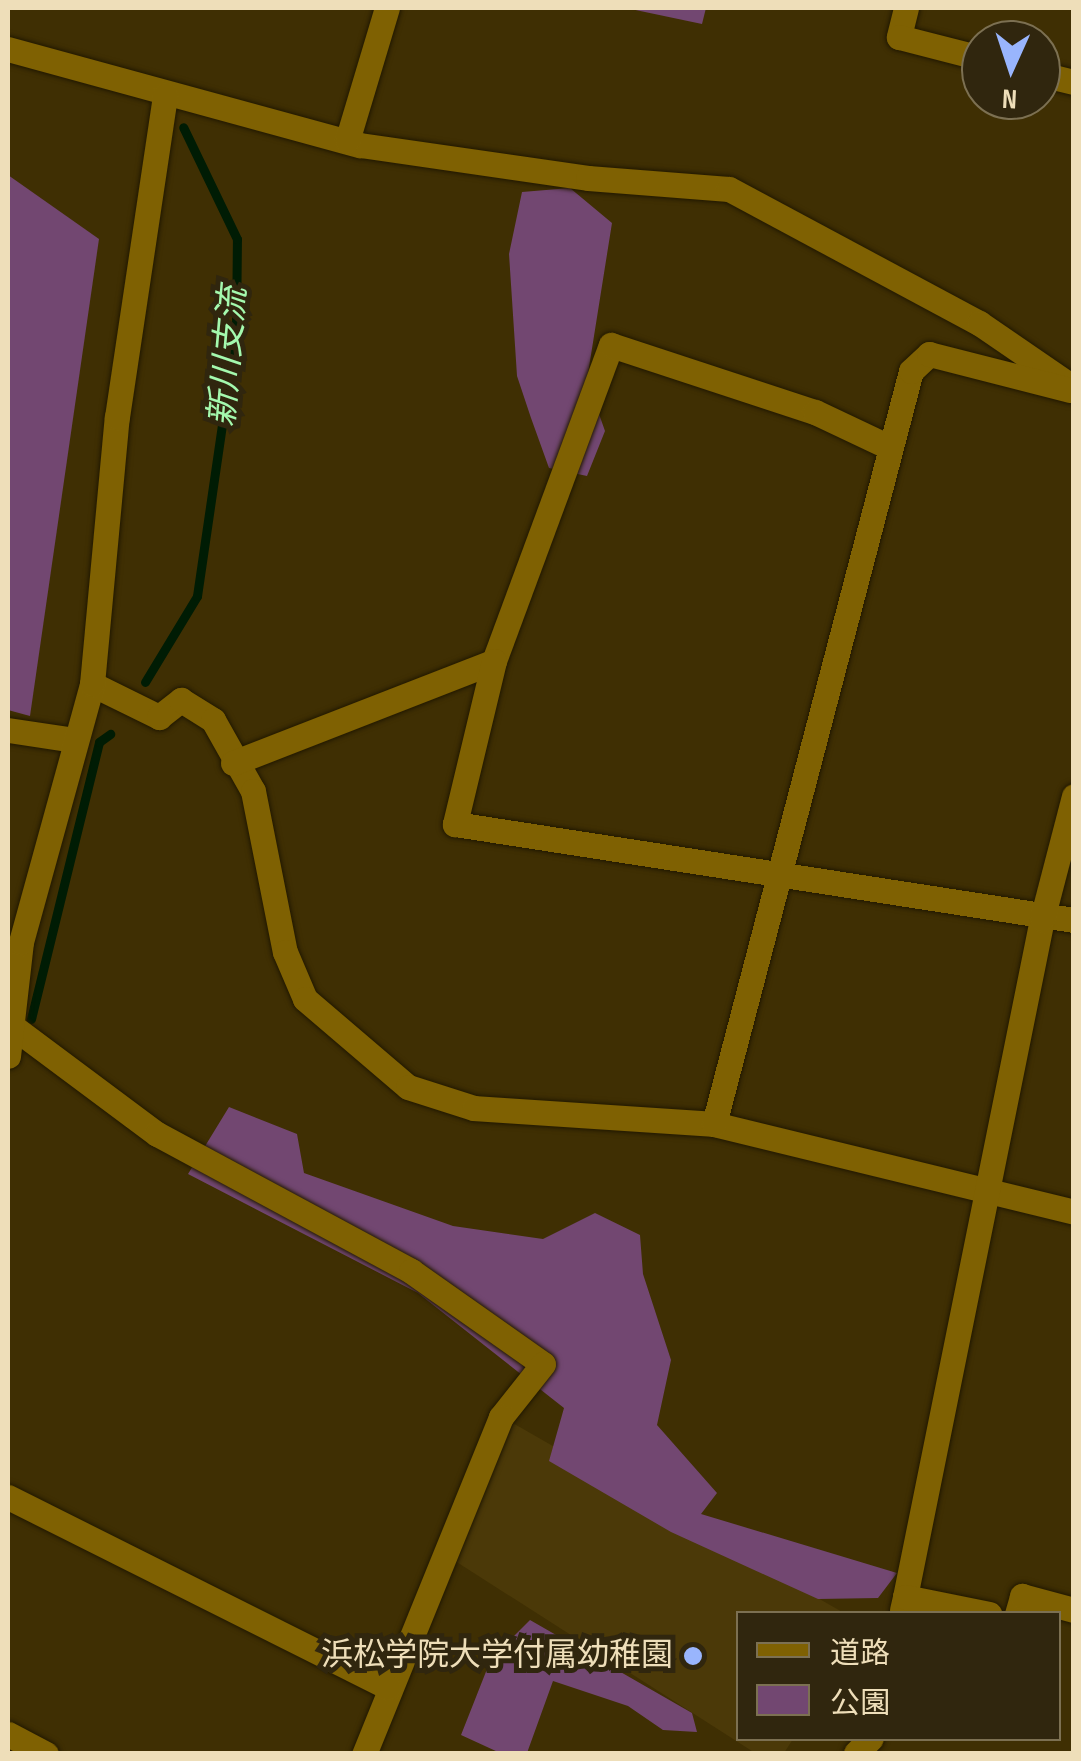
<!DOCTYPE html>
<meta charset="utf-8">
<style>
body{margin:0}
#map{position:relative;width:1081px;height:1761px;overflow:hidden;background:#3f2f03;font-family:"Sofia Sans Condensed","Noto Sans JP",sans-serif}
div>[style]{position:absolute}
.built>*{inset:0;background:#4b3908}
.green>*{inset:0;background:#724771}
.stream>*{height:9px;margin:-4.5px;padding:0 4.5px;transform-origin:4.5px;border-radius:4.5px;background:#001c04}
.roads{filter:drop-shadow(0 0 2px #211801) drop-shadow(0 0 2px #211801)}
.minor>*{height:25px;margin:-12.5px;padding:0 12.5px;transform-origin:12.5px;border-radius:12.5px;background:#7f6102}
.dots>*{width:28px;height:28px;translate:-50% -50%;box-sizing:border-box;border:5px solid #30260e;border-radius:50%}
span{translate:-50% -50%;white-space:nowrap;text-align:center;line-height:1.15;-webkit-text-stroke:10px #30260e;paint-order:stroke}
.poi-label{font-size:32px;color:#eedeb9}
.right{translate:-100% -50%;text-align:right}
.water-label{font-size:35px;color:#a4f9ae;font-style:italic}
.frame{position:absolute;inset:0;border:10px solid #eedeb9;pointer-events:none}
.legend{position:absolute;left:736px;top:1611px;width:325px;height:130px;box-sizing:border-box;background:#30260e;border:2px solid #7c7052;margin:0;padding:12px 18px;list-style:none;font-size:30px;color:#eedeb9}
.legend li{display:flex;align-items:center;gap:20px;height:50px}
.legend b{width:50px;border:2px solid #7c7052}
.north{position:absolute;left:961px;top:20px;width:100px;height:100px;box-sizing:border-box;background:#30260e;border:2px solid #7c7052;border-radius:50%;rotate:183deg;font-size:28px;font-weight:700;line-height:40px;text-align:center;color:#eedeb9}
.north::after{content:'';display:block;margin:auto;width:35px;height:45px;background:#99b5fd;clip-path:polygon(50% 0,100% 100%,50% 72%,0 100%)}
</style>
<div id="map">
<div class="built">
<i style="clip-path:polygon(511px 1422px,844px 1613px,738px 1614px,738px 1738px,793px 1739px,784px 1753px,755px 1753px,452px 1559px)"></i>
</div>
<div class="green">
<i style="clip-path:polygon(626px 8px,706px 8px,702px 24px)"></i>
<i style="clip-path:polygon(8px 175px,99px 239px,30px 716px,8px 710px)"></i>
<i style="clip-path:polygon(570px 188px,612px 223px,587px 380px,605px 431px,587px 476px,549px 468px,531px 418px,517px 376px,509px 254px,522px 192px)"></i>
<i style="clip-path:polygon(229px 1107px,297px 1134px,304px 1173px,453px 1226px,543px 1239px,595px 1213px,640px 1235px,643px 1274px,671px 1360px,657px 1425px,717px 1493px,701px 1514px,897px 1573px,878px 1598px,818px 1599px,671px 1532px,549px 1461px,564px 1408px,418px 1293px,188px 1174px)"></i>
<i style="clip-path:polygon(530px 1620px,692px 1713px,697px 1732px,663px 1730px,628px 1706px,553px 1681px,527px 1753px,498px 1752px,461px 1735px,491px 1659px)"></i>
</div>
<div class="stream">
<i style="left:145px;top:682px;width:100px;rotate:-58.8deg"></i>
<i style="left:197px;top:596px;width:269px;rotate:-81.7deg"></i>
<i style="left:236px;top:330px;width:91px;rotate:-89.4deg"></i>
<i style="left:237px;top:239px;width:124px;rotate:-115.7deg"></i>
<i style="left:31px;top:1019px;width:285px;rotate:-76.2deg"></i>
<i style="left:99px;top:742px;width:14px;rotate:-36deg"></i>
</div>
<div class="roads">
<div class="minor">
<i style="left:906px;top:8px;width:30px;rotate:104deg"></i>
<i style="left:899px;top:37px;width:85px;rotate:14.4deg"></i>
<i style="left:8px;top:49px;width:365px;rotate:15.3deg"></i>
<i style="left:360px;top:145px;width:230px;rotate:8.2deg"></i>
<i style="left:588px;top:178px;width:141px;rotate:4.5deg"></i>
<i style="left:729px;top:189px;width:284px;rotate:28.2deg"></i>
<i style="left:979px;top:323px;width:115px;rotate:34.4deg"></i>
<i style="left:1041px;top:74px;width:34px;rotate:14deg"></i>
<i style="left:347px;top:141px;width:139px;rotate:-73.3deg"></i>
<i style="left:494px;top:661px;width:337px;rotate:-69.7deg"></i>
<i style="left:611px;top:345px;width:215px;rotate:18.2deg"></i>
<i style="left:815px;top:412px;width:82px;rotate:25.3deg"></i>
<i style="left:92px;top:684px;width:75px;rotate:26.2deg"></i>
<i style="left:159px;top:717px;width:28px;rotate:-38deg"></i>
<i style="left:181px;top:700px;width:38px;rotate:32deg"></i>
<i style="left:213px;top:720px;width:81px;rotate:60.6deg"></i>
<i style="left:253px;top:791px;width:164px;rotate:78.8deg"></i>
<i style="left:285px;top:952px;width:51px;rotate:66.9deg"></i>
<i style="left:305px;top:999px;width:135px;rotate:40.5deg"></i>
<i style="left:408px;top:1087px;width:69px;rotate:17.7deg"></i>
<i style="left:474px;top:1108px;width:241px;rotate:3.8deg"></i>
<i style="left:714px;top:1124px;width:371px;rotate:13.7deg"></i>
<i style="left:8px;top:730px;width:68px;rotate:8.5deg"></i>
<i style="left:233px;top:763px;width:280px;rotate:-21.3deg"></i>
<i style="left:494px;top:661px;width:168px;rotate:103.5deg"></i>
<i style="left:455px;top:824px;width:626px;rotate:8.82deg"></i>
<i style="left:16px;top:1029px;width:176px;rotate:36.7deg"></i>
<i style="left:157px;top:1134px;width:289px;rotate:28.3deg"></i>
<i style="left:411px;top:1271px;width:161px;rotate:35.2deg"></i>
<i style="left:543px;top:1364px;width:68px;rotate:128.4deg"></i>
<i style="left:501px;top:1417px;width:364px;rotate:112.1deg"></i>
<i style="left:8px;top:1056px;width:115px;rotate:-83.5deg"></i>
<i style="left:21px;top:942px;width:268px;rotate:-74.6deg"></i>
<i style="left:92px;top:684px;width:268px;rotate:-84.7deg"></i>
<i style="left:117px;top:417px;width:326px;rotate:-81.5deg"></i>
<i style="left:714px;top:1124px;width:778px;rotate:-75.34deg"></i>
<i style="left:911px;top:371px;width:25px;rotate:-43deg"></i>
<i style="left:929px;top:354px;width:146px;rotate:14.3deg"></i>
<i style="left:8px;top:1497px;width:425px;rotate:26.6deg"></i>
<i style="left:905px;top:1597px;width:692px;rotate:-78.58deg"></i>
<i style="left:1042px;top:919px;width:127px;rotate:-75.4deg"></i>
<i style="left:902px;top:1610px;width:13px;rotate:-77deg"></i>
<i style="left:905px;top:1597px;width:86px;rotate:11.4deg"></i>
<i style="left:1017px;top:1614px;width:19px;rotate:-74deg"></i>
<i style="left:1022px;top:1596px;width:54px;rotate:15.1deg"></i>
<i style="left:8px;top:1734px;width:43px;rotate:27.8deg"></i>
<i style="left:856px;top:1753px;width:21px;rotate:-45deg"></i>
</div>
</div>
<div class="dots">
<i style="left:693px;top:1656px;background:#99b5fd"></i>
</div>
<div class="poi-label">
<span class="right" style="left:673px;top:1656px">浜松学院大学付属幼稚園</span>
</div>
<div class="water-label">
<span style="left:229px;top:357px;rotate:-85deg">新川支流</span>
</div>
<div class="frame"></div>
<ul class="legend">
<li><b style="height:12px;background:#7f6102"></b>道路</li>
<li><b style="height:28px;background:#724771"></b>公園</li>
</ul>
<div class="north">N</div>
</div>
